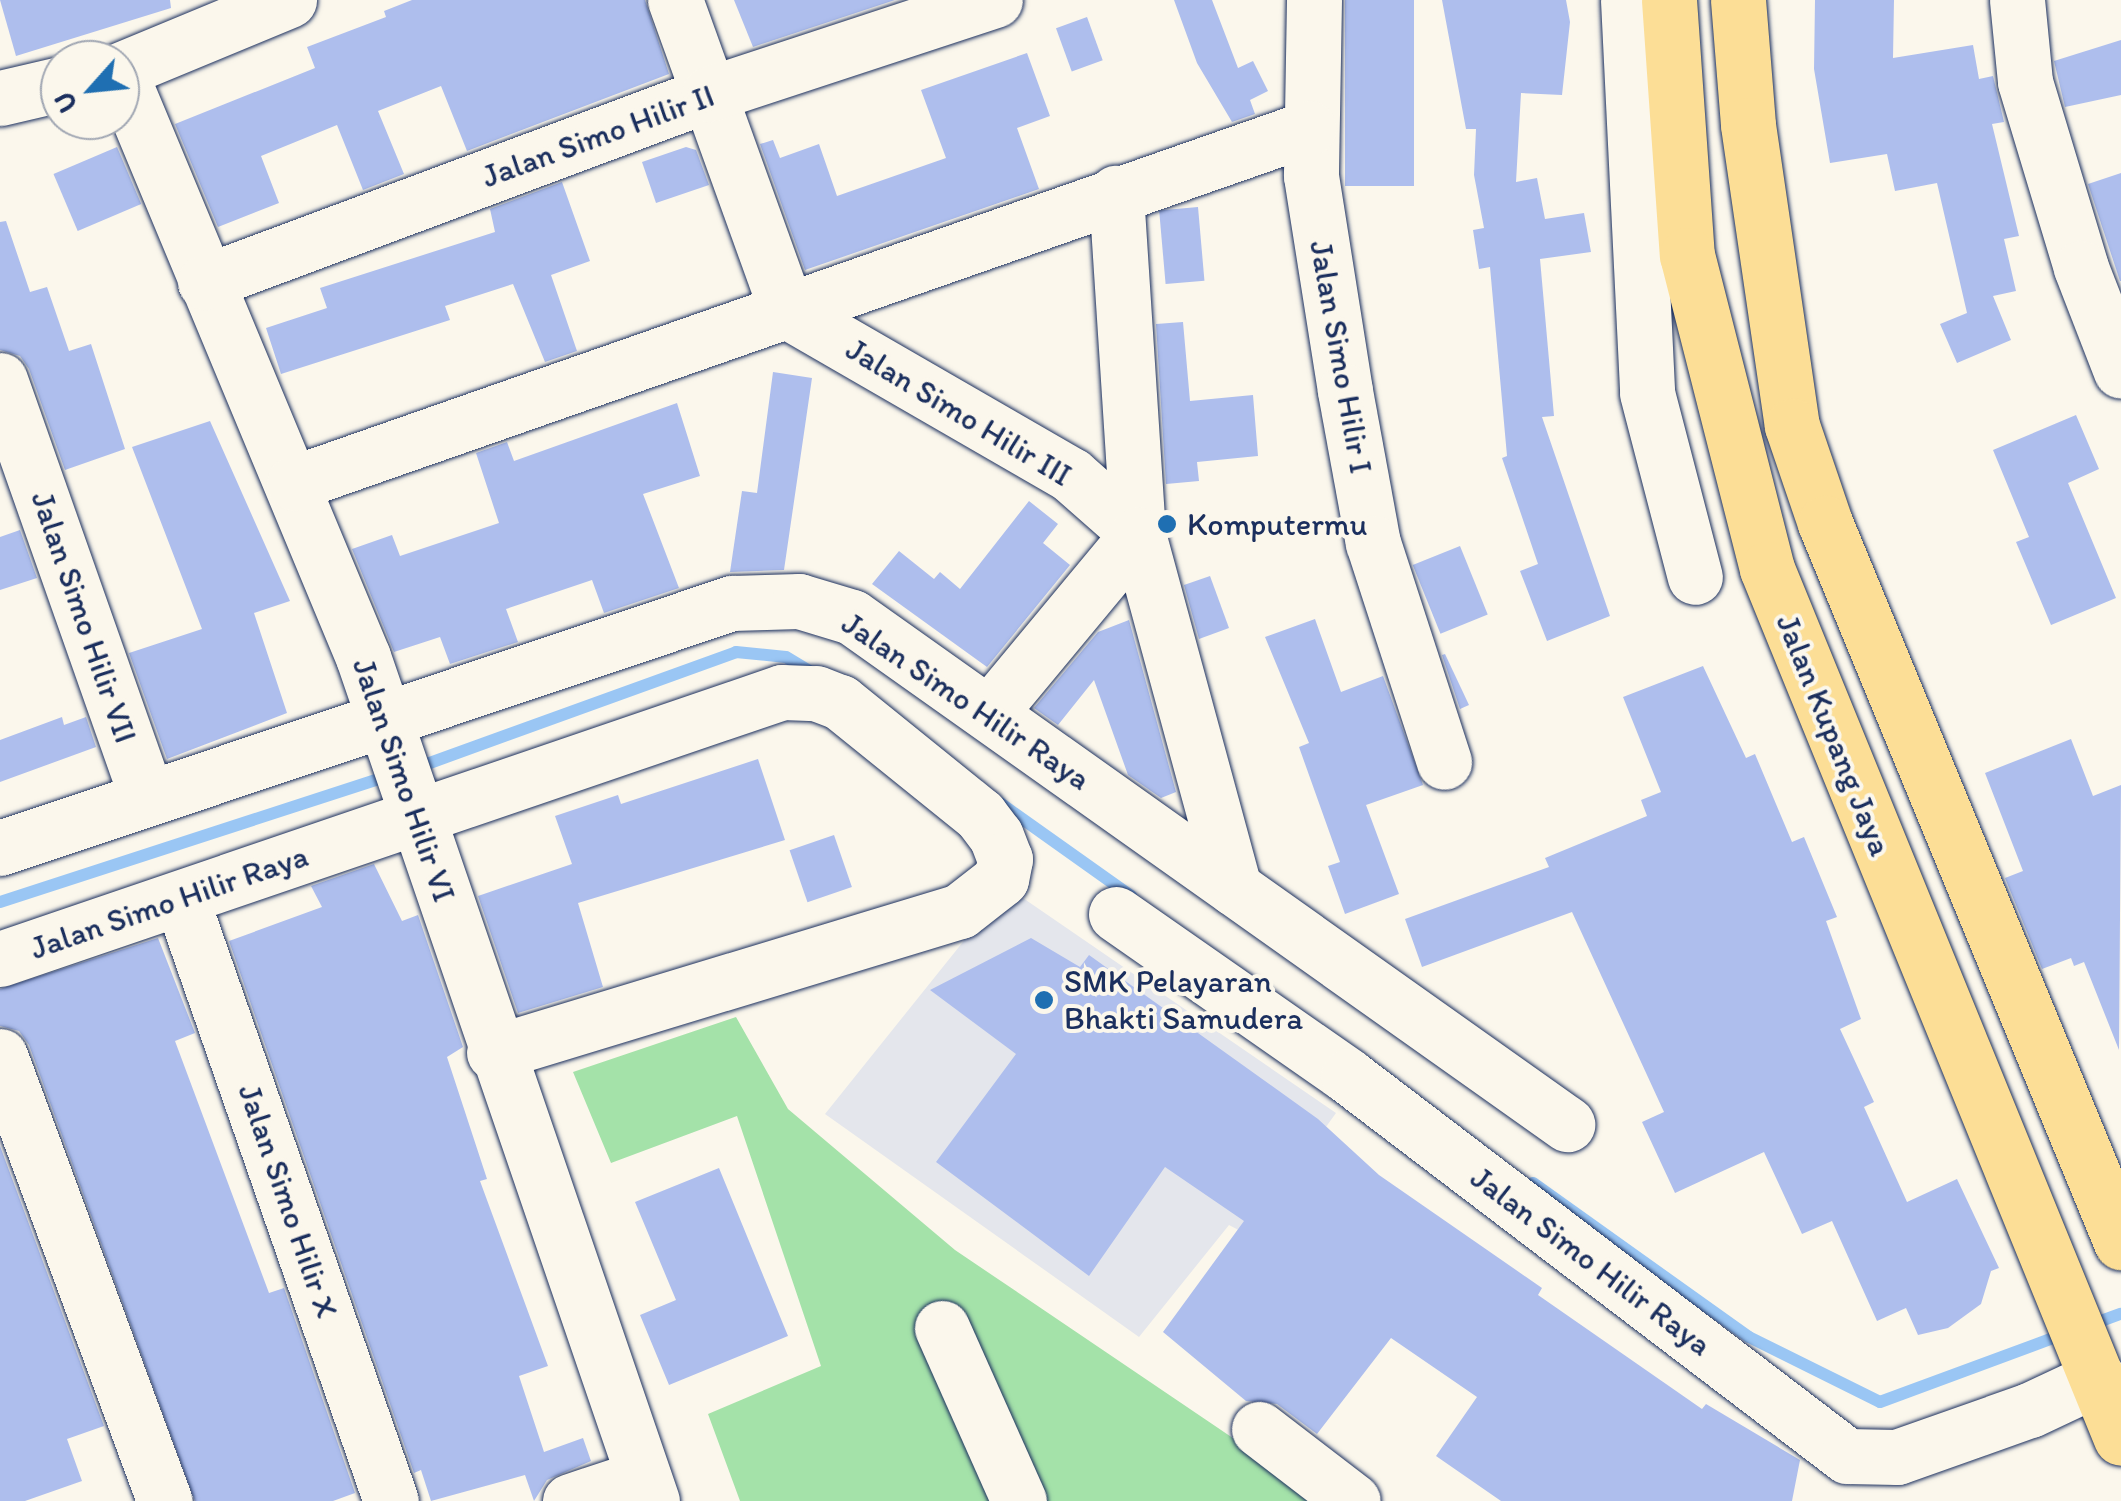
<!DOCTYPE html>
<style>
body{margin:0}
#map{position:relative;width:2121px;height:1501px;overflow:hidden;background:#fbf7ec;font-family:Itim,sans-serif}
div>[style]{position:absolute}
.built>*{inset:0;background:#e4e6ec}
.green>*{inset:0;background:#a4e2a9}
.stream>*{height:12px;margin:-6px;padding:0 6px;transform-origin:6px;border-radius:6px;background:#9ac6f4}
.building>*{inset:0;background:#aebeed;transform-origin:0 0}
.roads{filter:drop-shadow(0 0 2px #1b2f5e) drop-shadow(0 0 2px #1b2f5e)}
.minor>*{height:55px;margin:-27.5px;padding:0 27.5px;transform-origin:27.5px;border-radius:27.5px;background:#fbf7ec}
.major>*{height:55px;margin:-27.5px;padding:0 27.5px;transform-origin:27.5px;border-radius:27.5px;background:#fcde96}
.dots>*{width:28px;height:28px;translate:-50% -50%;box-sizing:border-box;border:5px solid #fbf7ec;border-radius:50%}
span{translate:-50% -50%;white-space:nowrap;text-align:center;line-height:1.15;-webkit-text-stroke:8px #fbf7ec;paint-order:stroke}
.street-label{font-size:32px;color:#1b2f5e}
.poi-label{font-size:32px;color:#1b2f5e}
.left{translate:0 -50%;text-align:left}
.north{position:absolute;left:40px;top:40px;width:100px;height:100px;box-sizing:border-box;background:#fbf7ec;border:2px solid #a1a7b3;border-radius:50%;rotate:243deg;font-size:28px;font-weight:700;line-height:40px;text-align:center;color:#1b2f5e}
.north::after{content:'';display:block;margin:auto;width:35px;height:45px;background:#1f6fb2;clip-path:polygon(50% 0,100% 100%,50% 72%,0 100%)}
</style>
<div id="map">
<div class="built">
<i style="clip-path:polygon(1007px 887px,1336px 1113px,1248px 1235px,1229px 1225px,1139px 1337px,825px 1114px)"></i>
</div>
<div class="green">
<i style="clip-path:polygon(736px 1017px,788px 1109px,955px 1250px,1326px 1501px,740px 1501px,708px 1414px,821px 1366px,737px 1116px,611px 1163px,573px 1072px)"></i>
</div>
<div class="stream">
<i style="left:416px;top:768px;width:340px;rotate:-19.9deg"></i>
<i style="left:736px;top:652px;width:50px;rotate:5.7deg"></i>
<i style="left:786px;top:657px;width:29px;rotate:31deg"></i>
<i style="left:1000px;top:803px;width:161px;rotate:35.4deg"></i>
<i style="left:0;top:902px;width:412px;rotate:-18deg"></i>
<i style="left:1533px;top:1183px;width:265px;rotate:35.5deg"></i>
<i style="left:1749px;top:1337px;width:146px;rotate:26.4deg"></i>
<i style="left:1880px;top:1402px;width:199px;rotate:-20.3deg"></i>
<i style="left:2090px;top:1325px;width:33px;rotate:-20deg"></i>
</div>
<div class="building">
<i style="clip-path:polygon(0 0,170px 0,171px 8px,16px 56px)"></i>
<i style="clip-path:polygon(412px 0,645px 0,669px 74px,467px 151px,441px 86px,378px 111px,404px 174px,363px 190px,337px 125px,261px 156px,279px 203px,218px 227px,175px 124px,315px 68px,307px 47px,386px 17px,384px 11px)"></i>
<i style="clip-path:polygon(734px 0,895px 0,753px 47px)"></i>
<i style="clip-path:polygon(1174px 0,1212px 0,1238px 68px,1253px 61px,1268px 91px,1250px 100px,1255px 114px,1232px 122px,1197px 63px)"></i>
<i style="left:1345px;top:0;width:69px;height:186px"></i>
<i style="clip-path:polygon(1442px 0,1566px 0,1570px 22px,1562px 95px,1521px 93px,1516px 182px,1537px 178px,1545px 219px,1584px 213px,1591px 252px,1540px 259px,1554px 416px,1542px 417px,1610px 616px,1547px 641px,1520px 571px,1538px 564px,1502px 458px,1507px 456px,1490px 267px,1479px 269px,1473px 230px,1484px 228px,1474px 175px,1476px 129px,1466px 129px)"></i>
<i style="clip-path:polygon(1815px 0,1894px 0,1893px 58px,1973px 45px,1979px 79px,1993px 76px,2004px 122px,1992px 124px,2019px 236px,2004px 239px,2016px 291px,1993px 296px,2011px 340px,1957px 363px,1940px 324px,1967px 313px,1937px 183px,1895px 191px,1887px 154px,1830px 163px,1814px 69px)"></i>
<i style="left:1087px;top:17px;width:46px;height:33px;rotate:70deg"></i>
<i style="clip-path:polygon(2121px 40px,2121px 95px,2065px 107px,2054px 61px)"></i>
<i style="clip-path:polygon(1027px 53px,1050px 116px,1017px 128px,1039px 189px,805px 270px,760px 144px,773px 140px,780px 158px,819px 144px,837px 196px,946px 158px,921px 90px)"></i>
<i style="left:117px;top:147px;width:62px;height:69px;rotate:67deg"></i>
<i style="clip-path:polygon(686px 147px,696px 150px,709px 185px,656px 203px,642px 162px)"></i>
<i style="clip-path:polygon(2121px 173px,2121px 281px,2120px 281px,2088px 184px)"></i>
<i style="clip-path:polygon(562px 182px,590px 261px,551px 275px,577px 351px,545px 362px,513px 284px,445px 306px,450px 320px,281px 374px,266px 328px,327px 308px,320px 288px,495px 232px,490px 209px)"></i>
<i style="left:1198px;top:207px;width:74px;height:39px;rotate:85deg"></i>
<i style="clip-path:polygon(6px 221px,30px 292px,47px 287px,69px 351px,91px 344px,125px 449px,65px 470px,29px 369px,20px 356px,0 350px,0 222px)"></i>
<i style="clip-path:polygon(1183px 322px,1190px 401px,1253px 395px,1258px 456px,1197px 462px,1199px 481px,1166px 484px,1156px 324px)"></i>
<i style="clip-path:polygon(773px 372px,812px 378px,784px 570px,730px 572px,742px 491px,757px 493px)"></i>
<i style="clip-path:polygon(677px 403px,700px 476px,643px 494px,679px 588px,604px 613px,592px 580px,506px 609px,518px 642px,450px 664px,440px 637px,394px 652px,352px 549px,392px 535px,400px 556px,499px 523px,476px 453px,507px 442px,514px 461px)"></i>
<i style="clip-path:polygon(2076px 415px,2099px 469px,2068px 483px,2116px 598px,2051px 625px,2016px 542px,2029px 537px,1993px 450px)"></i>
<i style="clip-path:polygon(210px 421px,290px 601px,254px 613px,287px 713px,167px 759px,129px 653px,202px 629px,132px 447px)"></i>
<i style="clip-path:polygon(1029px 501px,1058px 524px,1043px 543px,1070px 565px,987px 667px,872px 584px,899px 551px,934px 579px,940px 572px,960px 589px)"></i>
<i style="clip-path:polygon(20px 530px,37px 578px,0 590px,0 537px)"></i>
<i style="left:1460px;top:546px;width:74px;height:51px;rotate:68deg"></i>
<i style="clip-path:polygon(1210px 576px,1229px 628px,1199px 639px,1184px 585px)"></i>
<i style="clip-path:polygon(1315px 619px,1341px 692px,1383px 676px,1423px 785px,1366px 805px,1399px 894px,1345px 914px,1328px 866px,1340px 862px,1299px 747px,1309px 743px,1265px 637px)"></i>
<i style="clip-path:polygon(1129px 620px,1176px 792px,1161px 798px,1128px 775px,1094px 680px,1058px 725px,1034px 708px,1098px 632px)"></i>
<i style="clip-path:polygon(1445px 654px,1469px 705px,1460px 709px,1442px 655px)"></i>
<i style="clip-path:polygon(1703px 666px,1746px 758px,1755px 754px,1792px 842px,1804px 837px,1837px 917px,1826px 921px,1861px 1019px,1840px 1029px,1874px 1102px,1864px 1107px,1907px 1202px,1957px 1179px,1999px 1268px,1991px 1271px,1981px 1304px,1948px 1328px,1918px 1335px,1906px 1308px,1877px 1321px,1832px 1221px,1802px 1234px,1764px 1152px,1675px 1193px,1642px 1122px,1664px 1112px,1572px 912px,1422px 967px,1405px 919px,1549px 867px,1545px 858px,1647px 816px,1641px 800px,1661px 792px,1623px 697px)"></i>
<i style="clip-path:polygon(62px 717px,64px 725px,86px 717px,96px 747px,0 782px,0 740px)"></i>
<i style="clip-path:polygon(2071px 739px,2093px 796px,2121px 785px,2119px 1050px,2084px 962px,2074px 966px,2071px 958px,2042px 969px,2005px 878px,2023px 871px,1985px 773px)"></i>
<i style="clip-path:polygon(758px 759px,785px 840px,578px 903px,603px 987px,518px 1013px,478px 896px,572px 864px,555px 816px,618px 795px,621px 804px)"></i>
<i style="left:834px;top:835px;width:55px;height:47px;rotate:71deg"></i>
<i style="clip-path:polygon(374px 864px,402px 921px,418px 915px,463px 1047px,447px 1057px,487px 1179px,480px 1181px,548px 1366px,519px 1376px,544px 1452px,583px 1438px,591px 1461px,547px 1480px,534px 1501px,525px 1475px,431px 1501px,421px 1470px,414px 1473px,229px 941px,322px 907px,311px 886px)"></i>
<i style="clip-path:polygon(158px 938px,195px 1033px,175px 1041px,269px 1293px,284px 1288px,355px 1493px,333px 1501px,195px 1501px,29px 1045px,19px 1031px,0 1026px,0 989px)"></i>
<i style="clip-path:polygon(1031px 938px,1080px 967px,1089px 955px,1318px 1119px,1379px 1175px,1542px 1288px,1538px 1295px,1702px 1409px,1706px 1404px,1800px 1460px,1792px 1501px,1501px 1501px,1436px 1456px,1477px 1397px,1391px 1338px,1317px 1434px,1277px 1404px,1246px 1401px,1163px 1332px,1244px 1221px,1165px 1167px,1089px 1276px,936px 1162px,1016px 1054px,930px 990px)"></i>
<i style="clip-path:polygon(0 1146px,104px 1426px,67px 1439px,82px 1481px,25px 1501px,0 1501px)"></i>
<i style="clip-path:polygon(719px 1168px,788px 1336px,669px 1385px,640px 1315px,676px 1300px,635px 1202px)"></i>
</div>
<div class="roads">
<div class="minor">
<i style="left:675px;top:0;width:331px;rotate:70.2deg"></i>
<i style="left:787px;top:311px;width:328px;rotate:30deg"></i>
<i style="left:1071px;top:475px;width:89px;rotate:41.4deg"></i>
<i style="left:1138px;top:534px;width:342px;rotate:-93.7deg"></i>
<i style="left:1314px;top:0;width:176px;rotate:91deg"></i>
<i style="left:1311px;top:176px;width:218px;rotate:81deg"></i>
<i style="left:1345px;top:391px;width:155px;rotate:79.6deg"></i>
<i style="left:1373px;top:543px;width:230px;rotate:72deg"></i>
<i style="left:1628px;top:0;width:393px;rotate:87.2deg"></i>
<i style="left:1647px;top:393px;width:190px;rotate:75.4deg"></i>
<i style="left:2017px;top:0;width:82px;rotate:84.4deg"></i>
<i style="left:2025px;top:82px;width:194px;rotate:73.2deg"></i>
<i style="left:2081px;top:268px;width:110px;rotate:68.8deg"></i>
<i style="left:120px;top:70px;width:183px;rotate:-22.5deg"></i>
<i style="left:120px;top:73px;width:633px;rotate:67.41deg"></i>
<i style="left:363px;top:657px;width:892px;rotate:71.1deg"></i>
<i style="left:0;top:98px;width:62px;rotate:-13.1deg"></i>
<i style="left:205px;top:282px;width:538px;rotate:-20.46deg"></i>
<i style="left:709px;top:94px;width:301px;rotate:-18.2deg"></i>
<i style="left:0;top:380px;width:442px;rotate:70.6deg"></i>
<i style="left:294px;top:483px;width:1075px;rotate:-19.28deg"></i>
<i style="left:1138px;top:534px;width:367px;rotate:74.8deg"></i>
<i style="left:990px;top:712px;width:231px;rotate:-50.3deg"></i>
<i style="left:0;top:848px;width:772px;rotate:-18.51deg"></i>
<i style="left:732px;top:603px;width:67px;rotate:-1.7deg"></i>
<i style="left:799px;top:601px;width:55px;rotate:16.8deg"></i>
<i style="left:852px;top:617px;width:877px;rotate:35.34deg"></i>
<i style="left:182px;top:901px;width:635px;rotate:70.8deg"></i>
<i style="left:1116px;top:914px;width:283px;rotate:34.9deg"></i>
<i style="left:1348px;top:1076px;width:627px;rotate:37.29deg"></i>
<i style="left:1847px;top:1456px;width:50px;rotate:1.1deg"></i>
<i style="left:1897px;top:1457px;width:141px;rotate:-19.5deg"></i>
<i style="left:2030px;top:1410px;width:75px;rotate:-25.2deg"></i>
<i style="left:0;top:959px;width:826px;rotate:-18.85deg"></i>
<i style="left:782px;top:692px;width:34px;rotate:2deg"></i>
<i style="left:816px;top:693px;width:26px;rotate:21deg"></i>
<i style="left:840px;top:702px;width:180px;rotate:38.9deg"></i>
<i style="left:980px;top:815px;width:26px;rotate:53deg"></i>
<i style="left:996px;top:836px;width:25px;rotate:69deg"></i>
<i style="left:1005px;top:859px;width:20px;rotate:101deg"></i>
<i style="left:1001px;top:879px;width:52px;rotate:142deg"></i>
<i style="left:960px;top:911px;width:487px;rotate:163.1deg"></i>
<i style="left:0;top:1056px;width:475px;rotate:69.7deg"></i>
<i style="left:942px;top:1328px;width:189px;rotate:66deg"></i>
<i style="left:1259px;top:1429px;width:118px;rotate:37.5deg"></i>
<i style="left:570px;top:1501px;width:77px;rotate:-18.2deg"></i>
</div>
<div class="major">
<i style="left:1669px;top:0;width:256px;rotate:86deg"></i>
<i style="left:1687px;top:255px;width:324px;rotate:75.7deg"></i>
<i style="left:1767px;top:569px;width:938px;rotate:67.84deg"></i>
<i style="left:1738px;top:0;width:125px;rotate:85.4deg"></i>
<i style="left:1748px;top:125px;width:304px;rotate:81.7deg"></i>
<i style="left:1792px;top:426px;width:102px;rotate:71.2deg"></i>
<i style="left:1825px;top:523px;width:778px;rotate:67.62deg"></i>
</div>
</div>
<div class="dots">
<i style="left:1167px;top:524px;background:#1f6fb2"></i>
<i style="left:1044px;top:1000px;background:#1f6fb2"></i>
</div>
<div class="street-label">
<span style="left:598px;top:136px;rotate:-20deg">Jalan Simo Hilir II</span>
<span style="left:1341px;top:357px;rotate:80deg">Jalan Simo Hilir I</span>
<span style="left:959px;top:412px;rotate:31deg">Jalan Simo Hilir III</span>
<span style="left:84px;top:617px;rotate:71deg">Jalan Simo Hilir VII</span>
<span style="left:966px;top:701px;rotate:34deg">Jalan Simo Hilir Raya</span>
<span style="left:1834px;top:735px;rotate:68deg">Jalan Kupang Jaya</span>
<span style="left:404px;top:780px;rotate:71deg">Jalan Simo Hilir VI</span>
<span style="left:169px;top:902px;rotate:-19deg">Jalan Simo Hilir Raya</span>
<span style="left:288px;top:1201px;rotate:71deg">Jalan Simo Hilir X</span>
<span style="left:1591px;top:1261px;rotate:37deg">Jalan Simo Hilir Raya</span>
</div>
<div class="poi-label">
<span class="left" style="left:1187px;top:524px">Komputermu</span>
<span class="left" style="left:1064px;top:1000px">SMK Pelayaran<br>Bhakti Samudera</span>
</div>
<div class="north">U</div>
</div>
